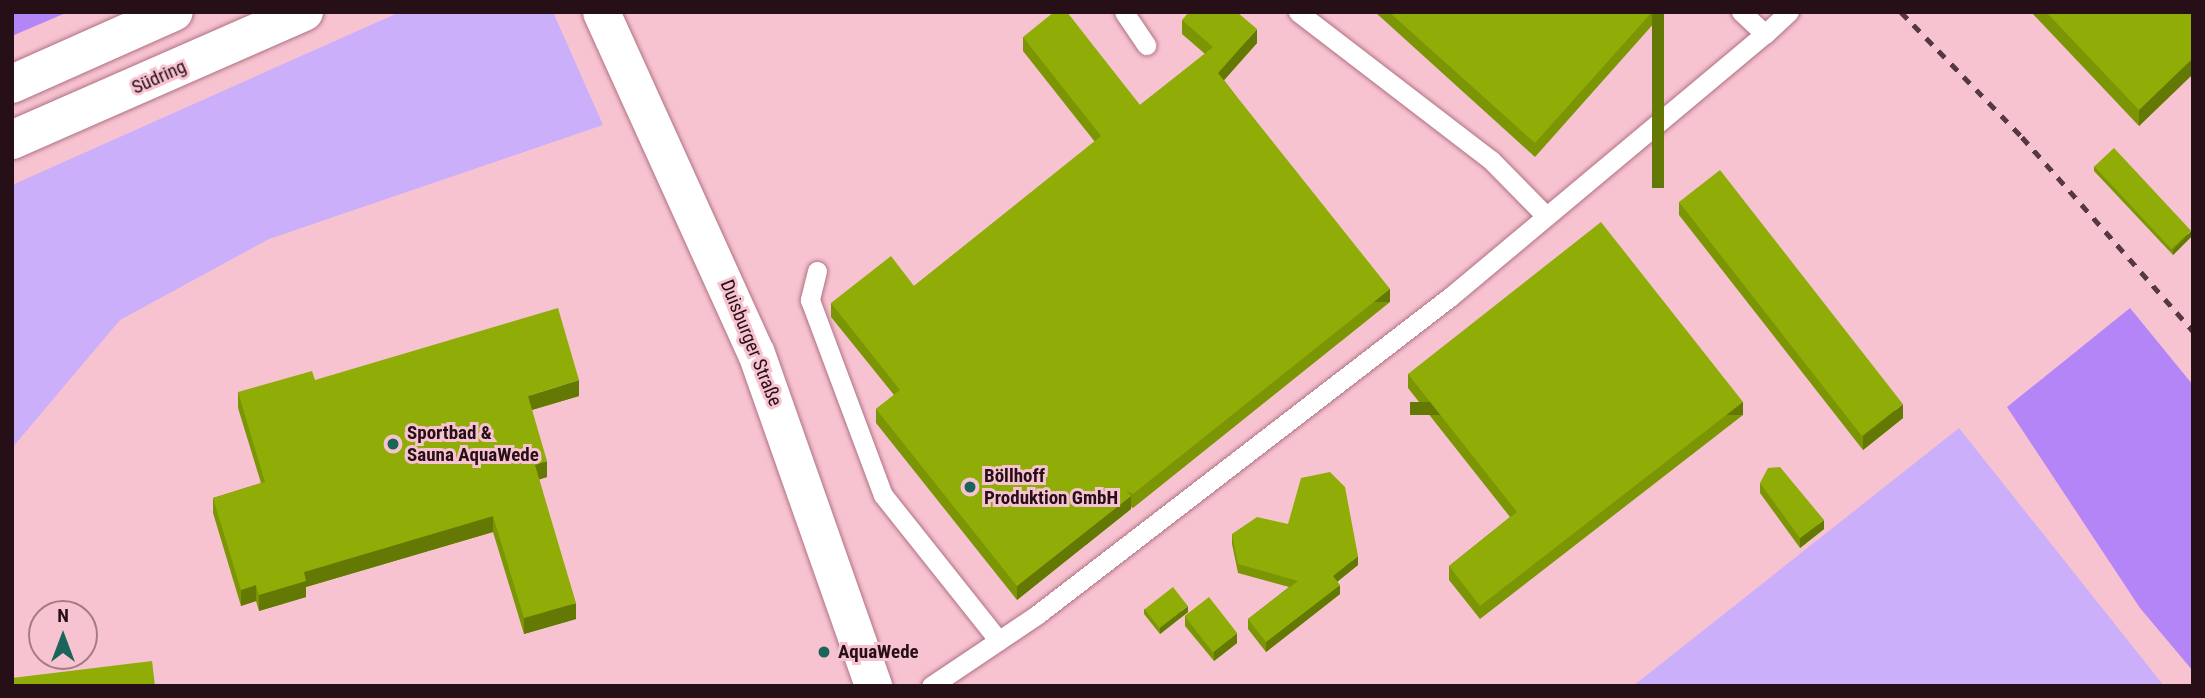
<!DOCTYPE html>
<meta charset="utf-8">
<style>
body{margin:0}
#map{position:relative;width:2205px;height:698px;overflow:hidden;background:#f8c3d1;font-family:"Roboto Condensed",sans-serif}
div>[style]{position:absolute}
.green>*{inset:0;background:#cbaffa}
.forest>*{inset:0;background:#b485f7}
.roads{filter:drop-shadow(0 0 2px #ae7283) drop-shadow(0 0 2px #ae7283)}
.lane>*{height:19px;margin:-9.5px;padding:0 9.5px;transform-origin:9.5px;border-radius:9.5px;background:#fff}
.street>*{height:37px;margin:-18.5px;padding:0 18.5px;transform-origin:18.5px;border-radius:18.5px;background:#fff}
.secondary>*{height:38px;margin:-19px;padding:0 19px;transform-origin:19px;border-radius:19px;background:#fff}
.rail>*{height:5px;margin-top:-2.5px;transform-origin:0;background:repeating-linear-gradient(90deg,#563840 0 9px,transparent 0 18px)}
.wall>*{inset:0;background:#7b9505}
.shaded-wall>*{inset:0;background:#647904;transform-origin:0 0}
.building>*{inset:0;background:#8fad06;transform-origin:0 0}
.dots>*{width:19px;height:19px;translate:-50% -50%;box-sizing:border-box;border:4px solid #f8c3d1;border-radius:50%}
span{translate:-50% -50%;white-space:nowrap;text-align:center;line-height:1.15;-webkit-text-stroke:6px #f8c3d1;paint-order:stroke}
.street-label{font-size:19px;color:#260f16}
.poi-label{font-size:19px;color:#260f16;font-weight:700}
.left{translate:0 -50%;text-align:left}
.frame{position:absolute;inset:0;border:14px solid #260f16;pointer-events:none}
.north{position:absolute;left:28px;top:600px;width:70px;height:70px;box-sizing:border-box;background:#f8c3d1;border:2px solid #a47b86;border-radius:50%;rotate:0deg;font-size:19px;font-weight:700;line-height:28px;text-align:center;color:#260f16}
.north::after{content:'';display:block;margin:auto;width:24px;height:32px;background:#1b6459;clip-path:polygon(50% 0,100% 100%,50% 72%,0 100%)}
</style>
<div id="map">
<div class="green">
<i style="clip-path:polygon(400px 12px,553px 12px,603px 125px,269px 239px,120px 320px,12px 448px,12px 185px)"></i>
<i style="clip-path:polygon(1959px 428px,2164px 686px,1633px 686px)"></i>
</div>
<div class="forest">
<i style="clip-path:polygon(12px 12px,68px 12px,12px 36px)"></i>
<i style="clip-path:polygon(2130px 308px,2193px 385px,2193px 671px,2140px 608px,2007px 407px)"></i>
</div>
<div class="roads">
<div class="lane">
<i style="left:1124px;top:12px;width:40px;rotate:56deg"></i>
<i style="left:1298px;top:12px;width:243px;rotate:37.5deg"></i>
<i style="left:1491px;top:160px;width:76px;rotate:45.5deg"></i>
<i style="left:1765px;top:34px;width:33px;rotate:-43deg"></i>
<i style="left:817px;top:271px;width:30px;rotate:104deg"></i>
<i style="left:810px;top:300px;width:208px;rotate:69.5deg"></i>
<i style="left:883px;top:495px;width:186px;rotate:51.5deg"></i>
<i style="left:931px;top:686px;width:129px;rotate:-33.9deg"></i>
<i style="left:1038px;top:614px;width:520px;rotate:-37.58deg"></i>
<i style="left:1450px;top:297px;width:410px;rotate:-39.9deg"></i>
<i style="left:1765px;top:34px;width:33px;rotate:-137deg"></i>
</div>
<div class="street">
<i style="left:601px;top:12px;width:375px;rotate:65.6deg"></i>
<i style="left:756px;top:353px;width:353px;rotate:70.6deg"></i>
</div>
<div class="secondary">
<i style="left:12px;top:84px;width:177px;rotate:-24deg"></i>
<i style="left:12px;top:140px;width:319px;rotate:-23.7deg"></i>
</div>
</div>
<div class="rail">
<i style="left:1901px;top:12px;width:174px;rotate:45.9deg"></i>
<i style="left:2022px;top:137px;width:259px;rotate:48.6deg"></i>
</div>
<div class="wall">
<i style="clip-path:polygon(1375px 12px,1664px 12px,1535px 157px)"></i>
<i style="clip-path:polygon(2031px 12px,2193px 12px,2193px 74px,2139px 126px)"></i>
<i style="clip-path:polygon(1182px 20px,1257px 43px,1224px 80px,1390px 302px,1133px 508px,1131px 507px,1131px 509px,1017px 600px,876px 423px,876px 409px,894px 395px,831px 317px,831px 303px,914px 286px,1095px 142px,1023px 51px,1023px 37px,1140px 105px,1205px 54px,1182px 34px)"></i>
<i style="clip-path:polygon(2094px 166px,2191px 237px,2173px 255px,2094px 171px)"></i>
<i style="clip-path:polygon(1679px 202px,1903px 418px,1863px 450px,1679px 215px)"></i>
<i style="clip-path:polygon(1408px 374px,1743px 415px,1480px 619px,1449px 580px,1449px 566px,1510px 517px,1408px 388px)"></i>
<i style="clip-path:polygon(238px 392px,579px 396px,532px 410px,547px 477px,539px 479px,576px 619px,524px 634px,493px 532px,306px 587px,306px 597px,259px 611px,256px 601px,241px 606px,213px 513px,213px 498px,261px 483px,238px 408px)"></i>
<i style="clip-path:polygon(1760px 483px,1824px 529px,1800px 548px,1760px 493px)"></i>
<i style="clip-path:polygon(1288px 524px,1358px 565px,1337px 582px,1340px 594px,1266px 652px,1248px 629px,1248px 619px,1289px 587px,1238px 573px,1232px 544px,1232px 534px)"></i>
<i style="clip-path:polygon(1144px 609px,1188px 612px,1160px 634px,1144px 614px)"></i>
<i style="clip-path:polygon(1185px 616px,1237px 643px,1214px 661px,1185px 626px)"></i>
</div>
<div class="shaded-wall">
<i style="left:1652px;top:12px;width:12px;height:176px"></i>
<i style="clip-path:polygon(1257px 29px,1257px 43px,1218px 87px,1218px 73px)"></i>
<i style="clip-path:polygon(2193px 58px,2193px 74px,2139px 126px,2139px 110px)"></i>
<i style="clip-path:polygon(2191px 231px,2191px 237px,2173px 255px,2173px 250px)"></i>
<i style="left:1390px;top:289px;width:13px;height:329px;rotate:90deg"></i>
<i style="clip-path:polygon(579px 380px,579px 396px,528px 411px,528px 396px)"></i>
<i style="left:1743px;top:402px;width:13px;height:333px;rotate:90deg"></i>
<i style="clip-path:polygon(1903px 404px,1903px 418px,1863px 450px,1863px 436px)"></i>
<i style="clip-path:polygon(547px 461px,547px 477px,535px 481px,535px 465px)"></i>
<i style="clip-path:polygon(1131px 496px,1131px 509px,1017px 600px,1017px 586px)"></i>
<i style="clip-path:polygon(493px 516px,493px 532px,306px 587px,306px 597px,259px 611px,259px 595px,304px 572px)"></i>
<i style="clip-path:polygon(1824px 520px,1824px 529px,1800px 548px,1800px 538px)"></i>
<i style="clip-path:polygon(1358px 556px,1358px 565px,1333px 585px,1333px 576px)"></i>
<i style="clip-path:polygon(256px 585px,256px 601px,241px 606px,241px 590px)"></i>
<i style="clip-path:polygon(1340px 585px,1340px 594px,1266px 652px,1266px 642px)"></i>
<i style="clip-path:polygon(576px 603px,576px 619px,524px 634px,524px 618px)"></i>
<i style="clip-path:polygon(1188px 606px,1188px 612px,1160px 634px,1160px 628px)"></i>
<i style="clip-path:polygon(1237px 633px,1237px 643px,1214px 661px,1214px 652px)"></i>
</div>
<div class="building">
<i style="clip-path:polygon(1054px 12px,1067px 12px,1140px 105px,1213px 47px,1182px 20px,1189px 12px,1237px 12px,1257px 29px,1218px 73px,1390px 289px,1133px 494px,1126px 490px,1131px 496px,1017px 586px,876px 409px,900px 390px,831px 303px,891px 256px,914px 286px,1101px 136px,1023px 37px)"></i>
<i style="clip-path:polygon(1389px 12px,1652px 12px,1535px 143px)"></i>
<i style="clip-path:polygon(2046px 12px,2193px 12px,2193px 58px,2139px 110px)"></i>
<i style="left:2114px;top:148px;width:113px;height:27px;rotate:47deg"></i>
<i style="left:1720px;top:170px;width:297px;height:52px;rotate:52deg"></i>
<i style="clip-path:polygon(1601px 222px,1743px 402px,1480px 606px,1449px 566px,1517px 512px,1408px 374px)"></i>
<i style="clip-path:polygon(558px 308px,579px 380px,528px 396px,547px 461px,535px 465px,576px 603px,524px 618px,493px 516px,304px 572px,306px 581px,259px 595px,256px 585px,241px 590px,213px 498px,265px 482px,238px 392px,312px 371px,315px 380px)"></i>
<i style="clip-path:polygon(1780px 467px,1824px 520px,1800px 538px,1760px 483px,1768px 468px)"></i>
<i style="clip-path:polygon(1330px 472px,1345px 487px,1358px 556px,1333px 576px,1340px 585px,1266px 642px,1248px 619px,1298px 581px,1238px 564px,1232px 534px,1257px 517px,1288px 524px,1301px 478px)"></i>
<i style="left:1173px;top:587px;width:24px;height:36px;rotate:52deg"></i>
<i style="left:1209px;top:597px;width:46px;height:31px;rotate:52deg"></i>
<i style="clip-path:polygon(152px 661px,155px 686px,12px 686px,12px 678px)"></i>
</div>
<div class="dots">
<i style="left:393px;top:444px;background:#1b6459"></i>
<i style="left:970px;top:487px;background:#1b6459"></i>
<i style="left:824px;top:652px;background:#1b6459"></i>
</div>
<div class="street-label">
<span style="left:159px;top:77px;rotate:-24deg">Südring</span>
<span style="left:751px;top:343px;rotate:68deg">Duisburger Straße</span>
</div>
<div class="poi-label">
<span class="left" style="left:407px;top:444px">Sportbad &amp;<br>Sauna AquaWede</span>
<span class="left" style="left:984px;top:487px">Böllhoff<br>Produktion GmbH</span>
<span class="left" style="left:838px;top:652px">AquaWede</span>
</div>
<div class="frame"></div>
<div class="north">N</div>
</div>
